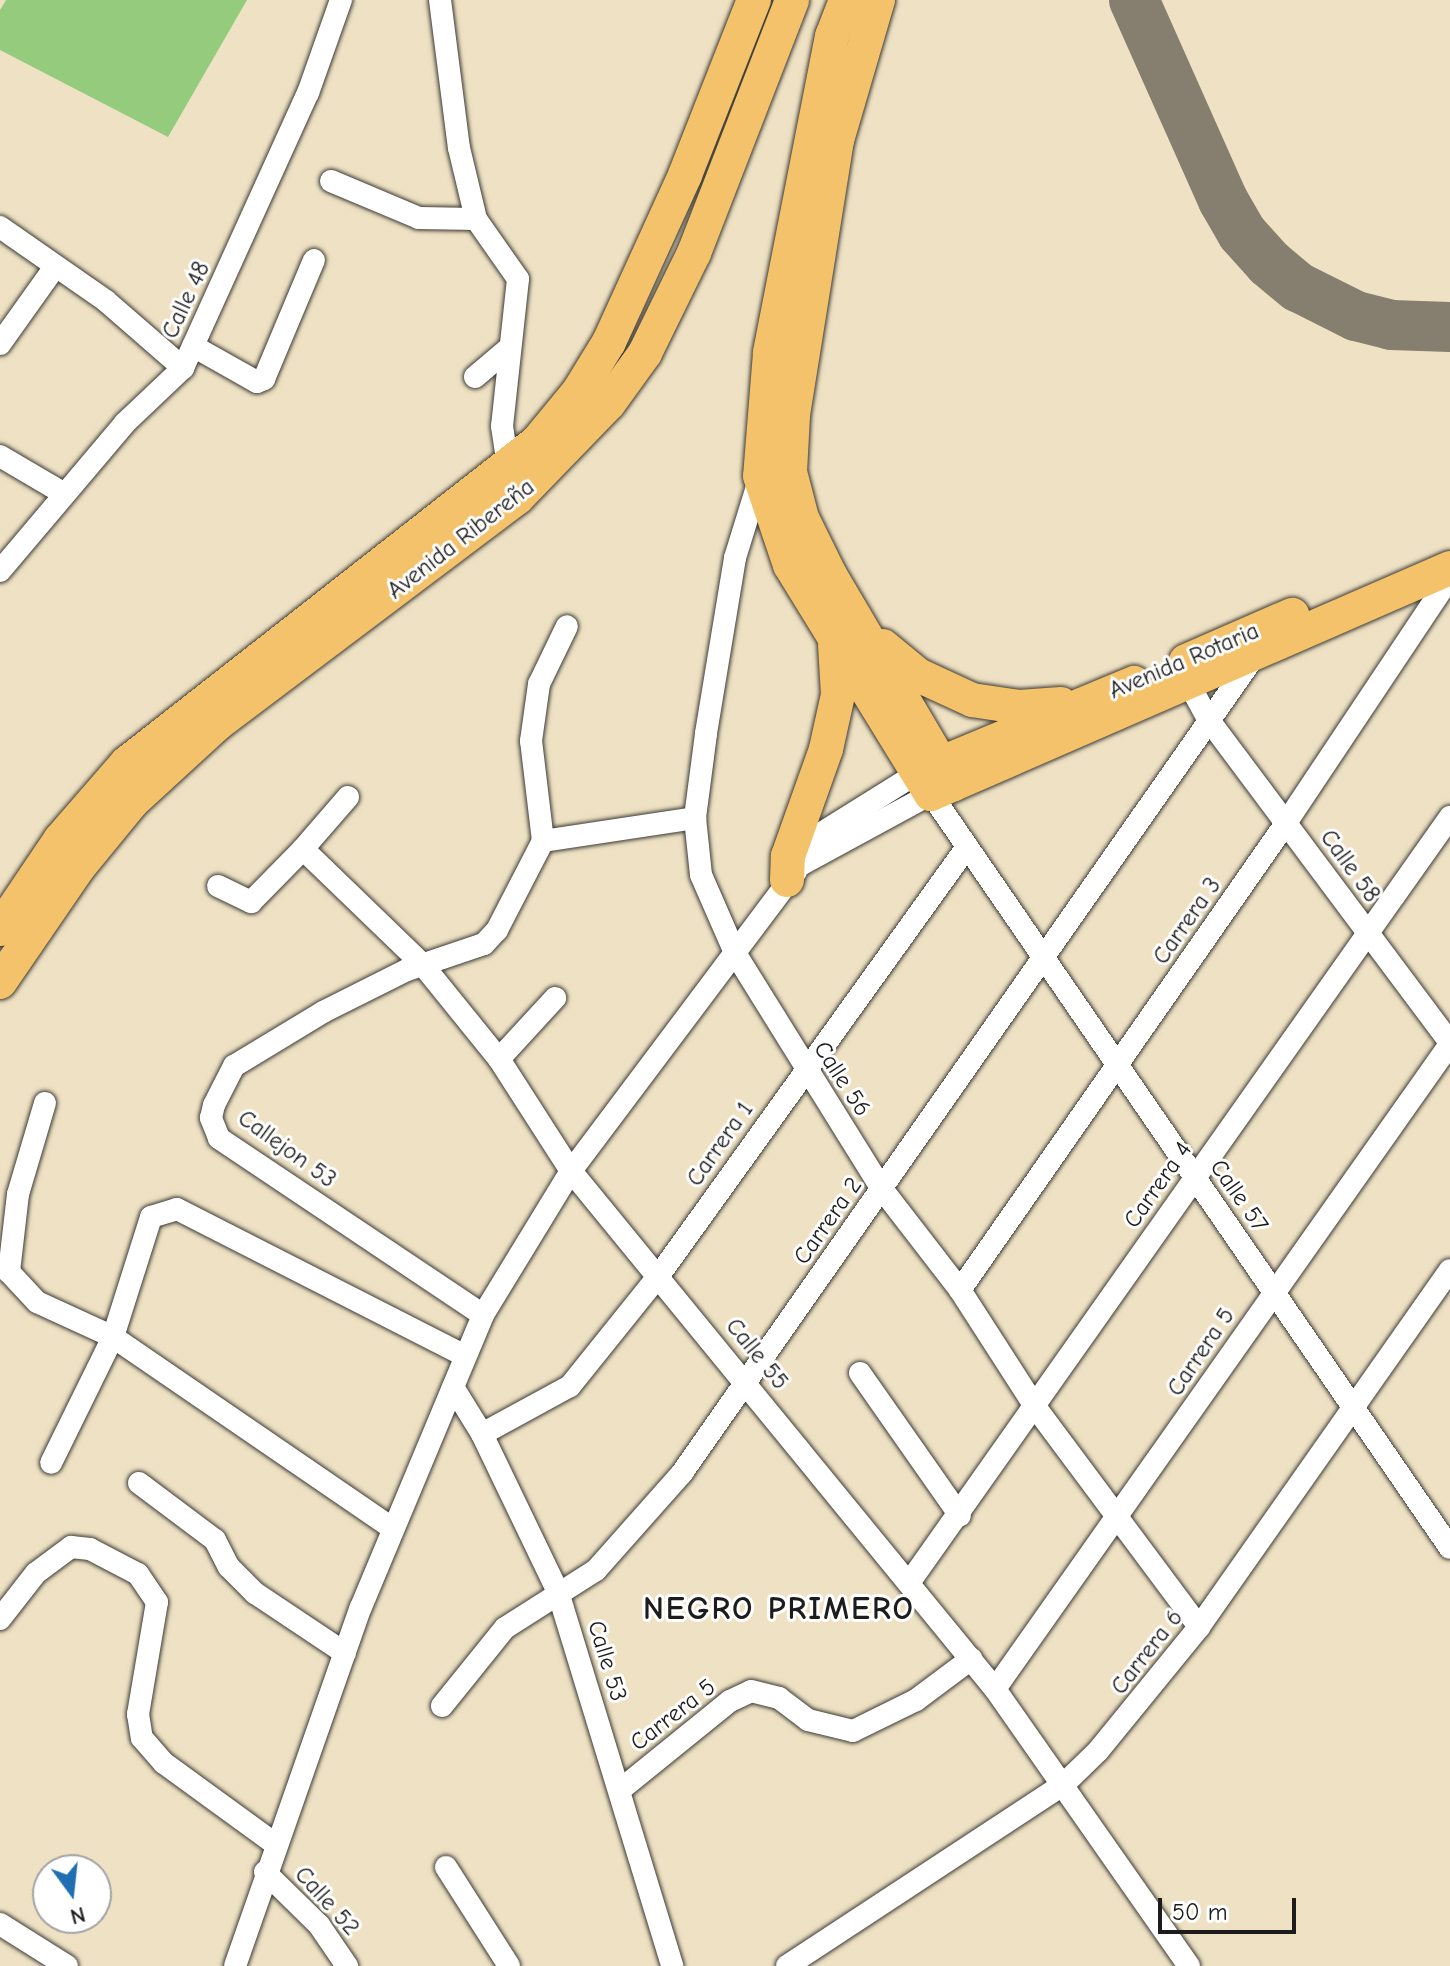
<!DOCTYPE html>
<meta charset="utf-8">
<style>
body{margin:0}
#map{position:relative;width:1450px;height:1966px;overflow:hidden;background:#efe2c4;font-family:"Comic Neue",sans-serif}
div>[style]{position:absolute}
.green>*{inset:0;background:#95cb7d}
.taxiway>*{height:50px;margin:-25px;padding:0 25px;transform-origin:25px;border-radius:25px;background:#867f70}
.roads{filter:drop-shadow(0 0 2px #3c3a35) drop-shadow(0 0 2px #3c3a35)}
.street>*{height:22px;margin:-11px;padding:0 11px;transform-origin:11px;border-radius:11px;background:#fff}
.primary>*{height:34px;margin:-17px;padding:0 17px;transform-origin:17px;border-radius:17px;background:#f4c26a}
span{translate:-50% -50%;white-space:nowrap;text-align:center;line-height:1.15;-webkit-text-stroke:6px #fff;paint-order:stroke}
.street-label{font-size:24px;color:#1c1c1c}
.district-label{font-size:32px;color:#1c1c1c;font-weight:700;letter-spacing:2px}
.north{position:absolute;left:32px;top:1854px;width:80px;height:80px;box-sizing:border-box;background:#fff;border:2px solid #a4a4a4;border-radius:50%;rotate:165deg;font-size:22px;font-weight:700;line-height:32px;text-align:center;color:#1c1c1c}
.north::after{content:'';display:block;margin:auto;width:28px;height:36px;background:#1f6fb2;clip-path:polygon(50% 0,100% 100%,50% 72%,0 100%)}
.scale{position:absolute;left:1158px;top:1898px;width:138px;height:36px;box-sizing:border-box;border:4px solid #1c1c1c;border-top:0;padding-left:10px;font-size:24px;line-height:28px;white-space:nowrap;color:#1c1c1c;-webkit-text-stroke:6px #fff;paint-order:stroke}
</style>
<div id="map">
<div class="green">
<i style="clip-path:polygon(6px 0,247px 0,168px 137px,0 50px,0 10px)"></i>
</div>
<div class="taxiway">
<i style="left:1134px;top:0;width:219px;rotate:66deg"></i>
<i style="left:1223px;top:200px;width:38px;rotate:60deg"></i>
<i style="left:1242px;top:233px;width:40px;rotate:48deg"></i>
<i style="left:1269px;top:263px;width:38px;rotate:40deg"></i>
<i style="left:1298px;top:287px;width:65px;rotate:26.6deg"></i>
<i style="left:1356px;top:316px;width:36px;rotate:14deg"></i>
<i style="left:1391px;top:325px;width:59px;rotate:1.9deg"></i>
</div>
<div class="roads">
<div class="street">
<i style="left:440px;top:0;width:149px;rotate:82.7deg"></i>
<i style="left:459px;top:148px;width:73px;rotate:76.5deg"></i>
<i style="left:476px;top:219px;width:73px;rotate:55deg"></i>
<i style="left:518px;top:279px;width:148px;rotate:96.2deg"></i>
<i style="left:502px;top:426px;width:40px;rotate:81.5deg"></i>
<i style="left:331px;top:181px;width:95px;rotate:22.8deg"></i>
<i style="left:419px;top:218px;width:57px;rotate:1deg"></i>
<i style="left:0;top:227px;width:129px;rotate:34.9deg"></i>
<i style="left:106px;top:301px;width:102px;rotate:41deg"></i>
<i style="left:0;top:344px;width:95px;rotate:-54.5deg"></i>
<i style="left:193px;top:346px;width:73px;rotate:29.4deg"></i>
<i style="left:257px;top:382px;width:8px;rotate:-23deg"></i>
<i style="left:264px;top:379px;width:129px;rotate:-67.2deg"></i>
<i style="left:475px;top:377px;width:43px;rotate:-40.3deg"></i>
<i style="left:0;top:456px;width:73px;rotate:30.4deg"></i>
<i style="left:760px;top:477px;width:85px;rotate:107.2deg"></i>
<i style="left:735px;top:558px;width:178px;rotate:99.4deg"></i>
<i style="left:706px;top:734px;width:85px;rotate:97.5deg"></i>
<i style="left:695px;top:818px;width:57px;rotate:84deg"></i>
<i style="left:701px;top:875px;width:85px;rotate:66.4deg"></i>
<i style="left:735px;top:953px;width:278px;rotate:58.1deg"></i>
<i style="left:882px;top:1189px;width:128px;rotate:52.3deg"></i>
<i style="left:960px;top:1290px;width:140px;rotate:57.2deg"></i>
<i style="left:1036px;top:1408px;width:273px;rotate:53.3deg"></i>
<i style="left:0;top:571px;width:194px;rotate:-49.8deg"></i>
<i style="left:125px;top:423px;width:80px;rotate:-43.5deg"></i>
<i style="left:183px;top:368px;width:302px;rotate:-65.6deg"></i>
<i style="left:308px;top:93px;width:99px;rotate:-70.5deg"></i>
<i style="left:1182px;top:671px;width:55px;rotate:61.6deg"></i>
<i style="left:1208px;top:719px;width:404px;rotate:53.2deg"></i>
<i style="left:916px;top:774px;width:119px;rotate:148deg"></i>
<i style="left:815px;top:837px;width:30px;rotate:116deg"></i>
<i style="left:802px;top:864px;width:147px;rotate:-28.5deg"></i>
<i style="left:931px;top:794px;width:915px;rotate:55.46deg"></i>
<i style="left:348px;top:797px;width:69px;rotate:130.9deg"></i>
<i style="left:303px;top:849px;width:165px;rotate:44deg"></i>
<i style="left:422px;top:964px;width:122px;rotate:51deg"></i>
<i style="left:499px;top:1059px;width:133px;rotate:57.3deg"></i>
<i style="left:571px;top:1171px;width:669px;rotate:50.7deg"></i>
<i style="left:995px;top:1689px;width:338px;rotate:55deg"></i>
<i style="left:543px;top:841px;width:101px;rotate:-96.8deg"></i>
<i style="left:531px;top:741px;width:58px;rotate:-82deg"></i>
<i style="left:539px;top:684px;width:64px;rotate:-64.2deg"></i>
<i style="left:218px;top:886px;width:37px;rotate:26deg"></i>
<i style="left:251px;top:902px;width:74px;rotate:-45.5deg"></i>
<i style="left:499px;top:1059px;width:83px;rotate:-47.4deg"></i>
<i style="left:45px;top:1103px;width:95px;rotate:106.5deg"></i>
<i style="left:18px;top:1194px;width:79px;rotate:96.6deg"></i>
<i style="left:9px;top:1272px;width:41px;rotate:47deg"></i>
<i style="left:37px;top:1302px;width:84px;rotate:24.7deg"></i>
<i style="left:113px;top:1337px;width:140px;rotate:116.2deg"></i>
<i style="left:960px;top:1290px;width:570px;rotate:-55.08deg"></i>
<i style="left:1286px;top:823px;width:296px;rotate:-56.3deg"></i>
<i style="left:483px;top:1315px;width:318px;rotate:-146.2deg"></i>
<i style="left:219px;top:1138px;width:22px;rotate:-112deg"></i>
<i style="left:211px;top:1118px;width:13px;rotate:-77deg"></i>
<i style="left:214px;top:1105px;width:44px;rotate:-62.9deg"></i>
<i style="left:234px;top:1066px;width:104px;rotate:-31.2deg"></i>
<i style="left:323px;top:1012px;width:94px;rotate:-26.6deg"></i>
<i style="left:407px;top:970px;width:81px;rotate:-18.7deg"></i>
<i style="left:484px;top:944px;width:19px;rotate:-47deg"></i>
<i style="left:497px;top:930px;width:100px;rotate:-62.7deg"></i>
<i style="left:543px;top:841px;width:154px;rotate:-8.6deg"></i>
<i style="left:860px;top:1373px;width:174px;rotate:55deg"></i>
<i style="left:453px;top:1387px;width:55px;rotate:58.3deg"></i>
<i style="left:482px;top:1434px;width:175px;rotate:64.3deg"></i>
<i style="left:558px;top:1592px;width:391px;rotate:73deg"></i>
<i style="left:482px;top:1434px;width:100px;rotate:-28.6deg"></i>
<i style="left:570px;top:1386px;width:144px;rotate:-51.2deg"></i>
<i style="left:660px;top:1274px;width:526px;rotate:-54.29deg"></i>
<i style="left:139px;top:1483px;width:95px;rotate:36.9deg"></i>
<i style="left:215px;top:1540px;width:30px;rotate:63deg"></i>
<i style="left:229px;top:1567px;width:37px;rotate:45deg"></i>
<i style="left:255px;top:1593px;width:108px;rotate:33.7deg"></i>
<i style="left:392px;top:1528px;width:338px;rotate:-145.6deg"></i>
<i style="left:113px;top:1337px;width:126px;rotate:-72.4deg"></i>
<i style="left:151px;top:1217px;width:27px;rotate:-17deg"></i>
<i style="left:177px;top:1209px;width:322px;rotate:27deg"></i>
<i style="left:909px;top:1583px;width:938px;rotate:-54.77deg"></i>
<i style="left:0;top:1619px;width:58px;rotate:-52deg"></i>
<i style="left:36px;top:1573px;width:44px;rotate:-36.6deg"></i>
<i style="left:71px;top:1547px;width:19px;rotate:6deg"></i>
<i style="left:90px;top:1549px;width:54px;rotate:27.5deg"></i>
<i style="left:138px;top:1574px;width:34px;rotate:56deg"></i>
<i style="left:157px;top:1602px;width:114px;rotate:99.6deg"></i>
<i style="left:138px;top:1714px;width:24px;rotate:81deg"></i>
<i style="left:142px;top:1738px;width:33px;rotate:49deg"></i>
<i style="left:164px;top:1763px;width:137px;rotate:36.1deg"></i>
<i style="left:995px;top:1689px;width:789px;rotate:-54.8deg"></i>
<i style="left:442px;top:1706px;width:100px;rotate:-51.1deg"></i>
<i style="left:505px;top:1628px;width:108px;rotate:-32.5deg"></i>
<i style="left:596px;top:1570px;width:130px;rotate:-48.4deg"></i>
<i style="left:682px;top:1473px;width:995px;rotate:-54.98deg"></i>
<i style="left:620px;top:1790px;width:141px;rotate:-39deg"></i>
<i style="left:730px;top:1701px;width:23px;rotate:-25deg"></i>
<i style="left:751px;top:1691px;width:29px;rotate:14deg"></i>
<i style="left:779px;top:1698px;width:36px;rotate:37deg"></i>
<i style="left:808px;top:1720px;width:46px;rotate:13.7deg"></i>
<i style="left:853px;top:1731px;width:70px;rotate:-26.2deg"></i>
<i style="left:916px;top:1700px;width:69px;rotate:-36.7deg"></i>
<i style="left:446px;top:1867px;width:117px;rotate:57.5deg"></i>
<i style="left:265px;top:1872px;width:76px;rotate:44.5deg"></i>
<i style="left:319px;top:1925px;width:50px;rotate:55.7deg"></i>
<i style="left:0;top:1924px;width:79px;rotate:32.1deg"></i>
<i style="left:235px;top:1966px;width:380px;rotate:-70.7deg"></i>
<i style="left:361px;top:1607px;width:316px;rotate:-67.3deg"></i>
<i style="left:483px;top:1315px;width:169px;rotate:-58.6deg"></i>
<i style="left:571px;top:1171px;width:375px;rotate:-53.1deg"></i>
<i style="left:787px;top:1966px;width:330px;rotate:-33.3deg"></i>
<i style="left:1063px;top:1785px;width:49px;rotate:-44.2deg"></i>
<i style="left:1098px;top:1751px;width:160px;rotate:-50.8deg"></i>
<i style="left:1199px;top:1627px;width:436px;rotate:-54.9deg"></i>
</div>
<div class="primary">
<i style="left:846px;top:0;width:39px;rotate:111deg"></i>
<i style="left:832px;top:36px;width:323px;rotate:101.1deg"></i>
<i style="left:770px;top:353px;width:123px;rotate:94.6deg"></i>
<i style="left:760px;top:476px;width:94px;rotate:71.4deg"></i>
<i style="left:790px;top:565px;width:269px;rotate:58.4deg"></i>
<i style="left:931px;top:794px;width:566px;rotate:-23.53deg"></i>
<i style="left:878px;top:0;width:146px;rotate:106.3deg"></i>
<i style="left:837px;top:140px;width:278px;rotate:99.1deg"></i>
<i style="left:793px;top:415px;width:57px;rotate:93deg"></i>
<i style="left:790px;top:472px;width:48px;rotate:75.4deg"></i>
<i style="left:802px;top:518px;width:64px;rotate:63.8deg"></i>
<i style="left:830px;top:575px;width:243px;rotate:59.5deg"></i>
<i style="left:883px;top:646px;width:45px;rotate:39.6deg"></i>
<i style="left:918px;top:675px;width:60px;rotate:24.8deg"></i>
<i style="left:972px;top:700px;width:48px;rotate:8.5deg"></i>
<i style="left:1019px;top:707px;width:42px;rotate:-4.1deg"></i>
<i style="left:1186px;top:661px;width:116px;rotate:-23.5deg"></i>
<i style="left:920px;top:772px;width:232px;rotate:-22.6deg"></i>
<i style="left:787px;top:880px;width:24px;rotate:-88deg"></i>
<i style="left:788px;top:856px;width:114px;rotate:-70.4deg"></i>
<i style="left:826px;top:749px;width:55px;rotate:-77.5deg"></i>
<i style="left:838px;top:695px;width:50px;rotate:-93.4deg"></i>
<i style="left:0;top:929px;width:107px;rotate:-56deg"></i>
<i style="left:60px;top:840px;width:102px;rotate:-49deg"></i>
<i style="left:127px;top:763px;width:521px;rotate:-38.06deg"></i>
<i style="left:537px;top:442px;width:66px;rotate:-50.5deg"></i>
<i style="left:579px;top:391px;width:57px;rotate:-58.5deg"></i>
<i style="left:609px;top:342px;width:183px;rotate:-65.5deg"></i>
<i style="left:685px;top:175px;width:188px;rotate:-68.5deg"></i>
<i style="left:0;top:982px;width:138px;rotate:-55.6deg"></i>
<i style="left:78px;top:868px;width:85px;rotate:-50.7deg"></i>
<i style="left:132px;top:802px;width:115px;rotate:-42.5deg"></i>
<i style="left:217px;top:724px;width:376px;rotate:-37deg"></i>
<i style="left:517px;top:498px;width:132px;rotate:-45.9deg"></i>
<i style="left:609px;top:403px;width:62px;rotate:-54.2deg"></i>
<i style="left:645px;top:353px;width:111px;rotate:-63.9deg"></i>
<i style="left:694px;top:253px;width:271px;rotate:-68.8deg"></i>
</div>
</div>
<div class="street-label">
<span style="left:186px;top:300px;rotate:-65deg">Calle 48</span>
<span style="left:461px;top:539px;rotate:-38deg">Avenida Ribereña</span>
<span style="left:1184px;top:661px;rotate:-23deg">Avenida Rotaria</span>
<span style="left:1350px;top:866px;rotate:54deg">Calle 58</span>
<span style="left:1187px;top:921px;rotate:-55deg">Carrera 3</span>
<span style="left:842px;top:1079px;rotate:57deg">Calle 56</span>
<span style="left:720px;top:1144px;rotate:-55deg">Carrera 1</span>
<span style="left:287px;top:1149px;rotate:36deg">Callejon 53</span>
<span style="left:1158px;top:1185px;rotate:-55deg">Carrera 4</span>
<span style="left:1239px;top:1196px;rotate:55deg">Calle 57</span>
<span style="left:828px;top:1221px;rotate:-55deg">Carrera 2</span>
<span style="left:1201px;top:1352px;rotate:-56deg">Carrera 5</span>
<span style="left:757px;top:1354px;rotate:51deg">Calle 55</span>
<span style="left:1147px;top:1652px;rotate:-52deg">Carrera 6</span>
<span style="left:607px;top:1661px;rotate:73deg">Calle 53</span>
<span style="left:673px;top:1715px;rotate:-38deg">Carrera 5</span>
<span style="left:327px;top:1901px;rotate:48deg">Calle 52</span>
</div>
<div class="district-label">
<span style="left:779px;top:1609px">NEGRO PRIMERO</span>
</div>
<div class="north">N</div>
<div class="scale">50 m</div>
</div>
